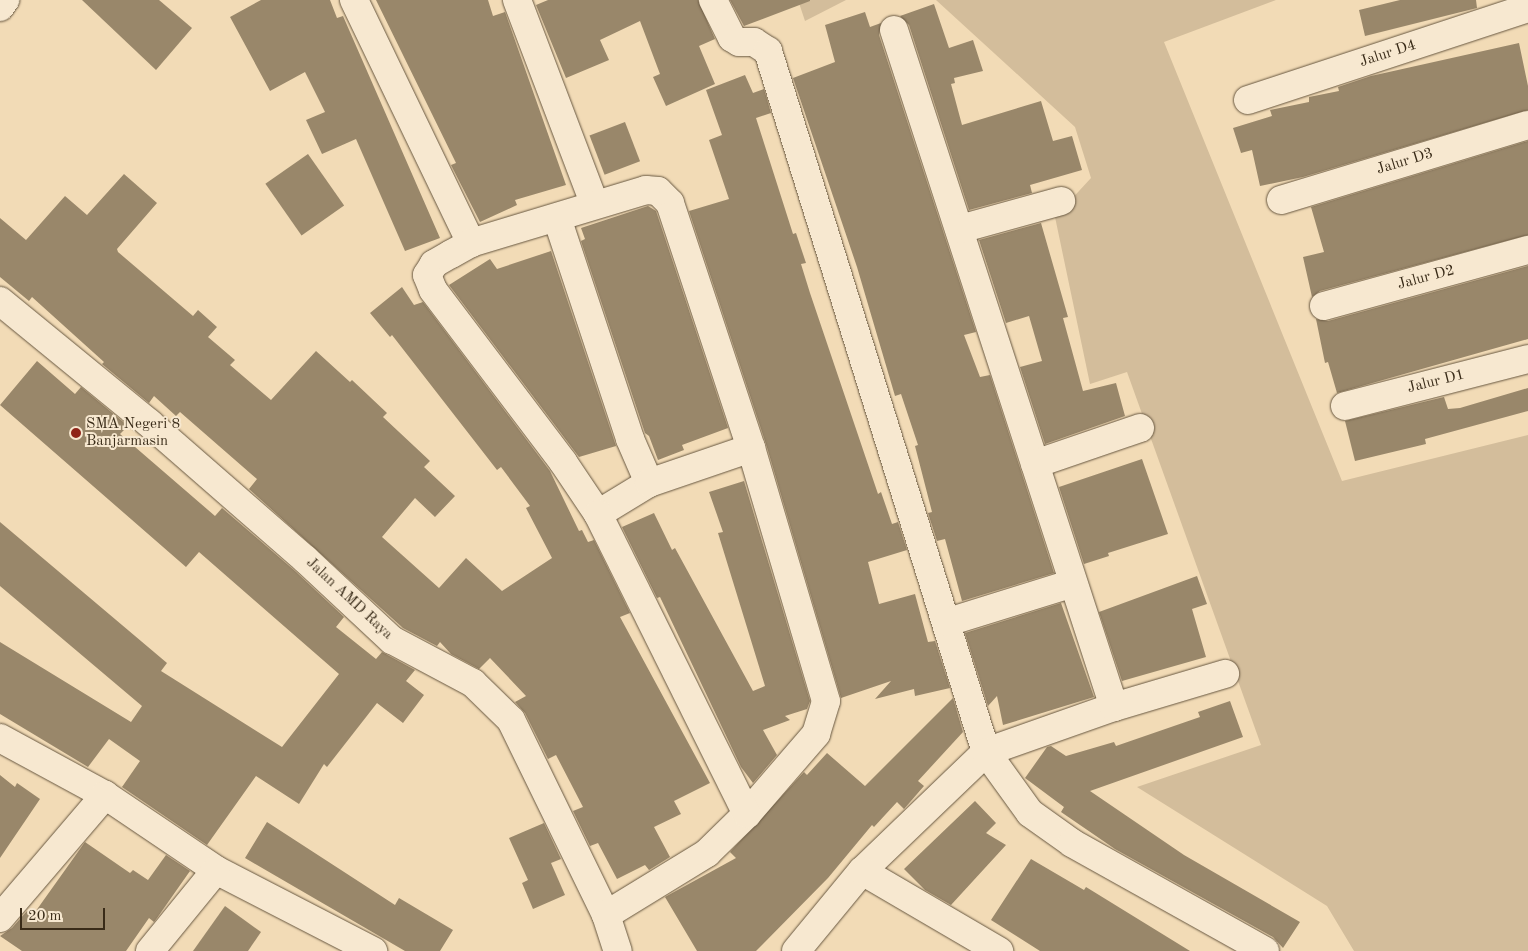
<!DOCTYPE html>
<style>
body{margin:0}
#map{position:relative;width:1528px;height:951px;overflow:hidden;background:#f2dbb6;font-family:"Old Standard TT",serif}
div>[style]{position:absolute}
.green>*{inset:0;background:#d3bd9b}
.building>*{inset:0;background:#99876a;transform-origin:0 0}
.roads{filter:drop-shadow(0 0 1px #675740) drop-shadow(0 0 1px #675740)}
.minor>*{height:28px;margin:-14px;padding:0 14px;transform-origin:14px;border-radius:14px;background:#f7e8d0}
.dots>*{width:14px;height:14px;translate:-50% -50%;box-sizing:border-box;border:2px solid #f7e8d0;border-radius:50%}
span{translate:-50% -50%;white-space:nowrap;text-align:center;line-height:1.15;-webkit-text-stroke:4px #f7e8d0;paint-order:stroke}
.street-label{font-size:15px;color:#392b18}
.poi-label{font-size:15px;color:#392b18}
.left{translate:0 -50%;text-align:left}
.scale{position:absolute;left:20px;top:908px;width:85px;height:22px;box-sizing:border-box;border:2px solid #392b18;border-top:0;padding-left:6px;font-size:15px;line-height:18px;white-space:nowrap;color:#392b18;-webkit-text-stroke:4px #f7e8d0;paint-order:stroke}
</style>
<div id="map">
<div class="green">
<i style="clip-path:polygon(798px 0,846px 0,805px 21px)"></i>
<i style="clip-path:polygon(936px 0,1276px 0,1164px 42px,1342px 481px,1528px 435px,1528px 951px,1354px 951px,1327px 906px,1137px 787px,1261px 745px,1127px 372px,1090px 384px,1055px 217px,1091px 178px,1075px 127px)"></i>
</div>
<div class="building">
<i style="clip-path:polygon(82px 0,159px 0,192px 28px,156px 70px)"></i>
<i style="clip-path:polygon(261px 0,330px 0,337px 18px,343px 16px,440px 238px,405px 251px,356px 139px,322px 154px,306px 120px,325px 112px,305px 72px,270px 91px,230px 17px)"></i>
<i style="clip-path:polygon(376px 0,488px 0,493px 16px,505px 12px,566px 185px,515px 200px,517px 205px,480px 222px,451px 165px,456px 163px)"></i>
<i style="clip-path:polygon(548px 0,698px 0,715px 39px,699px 46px,715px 84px,666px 106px,653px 77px,660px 74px,640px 21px,600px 40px,609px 60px,566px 78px,536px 5px)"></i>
<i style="clip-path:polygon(730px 0,810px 0,810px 1px,744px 26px)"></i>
<i style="clip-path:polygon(1400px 0,1476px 0,1477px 8px,1365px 36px,1359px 10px)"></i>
<i style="clip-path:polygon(934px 4px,949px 48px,973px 40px,983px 71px,954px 78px,955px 83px,951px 84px,962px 125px,1041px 101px,1053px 141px,1072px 136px,1082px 170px,1030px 185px,1032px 193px,969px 210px,909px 25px,900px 16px)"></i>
<i style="clip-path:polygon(865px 12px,870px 27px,881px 23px,879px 35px,976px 332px,964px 335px,980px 377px,990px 375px,1054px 573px,962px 601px,945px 539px,937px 541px,928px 513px,932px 512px,915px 446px,918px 445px,901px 394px,895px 396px,857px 267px,793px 78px,835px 62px,825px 25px)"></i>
<i style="clip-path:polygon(1519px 43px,1528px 86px,1528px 110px,1303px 177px,1260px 186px,1252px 150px,1241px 153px,1233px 128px,1272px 116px,1270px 110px,1309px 102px,1309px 97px,1339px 91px,1338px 87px,1371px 76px)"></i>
<i style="clip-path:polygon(745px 75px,753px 93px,764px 89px,771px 113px,756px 118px,793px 234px,796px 233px,806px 263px,801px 264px,810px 293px,878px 494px,881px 492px,892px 524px,898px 522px,907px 550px,868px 562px,879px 604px,915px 594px,928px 642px,935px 641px,950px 688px,915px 696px,914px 689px,875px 699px,891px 681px,841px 698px,766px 444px,689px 211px,729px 199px,709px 140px,722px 135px,706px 90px)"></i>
<i style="left:625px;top:122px;width:42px;height:38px;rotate:69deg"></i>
<i style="clip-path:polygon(1528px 141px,1528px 235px,1320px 291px,1312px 297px,1303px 257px,1324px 252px,1311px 207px)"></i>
<i style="left:308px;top:154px;width:63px;height:52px;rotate:55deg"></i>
<i style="clip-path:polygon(124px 174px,157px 203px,117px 249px,118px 252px,193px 316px,198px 310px,217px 327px,208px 337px,235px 360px,230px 365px,271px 400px,316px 351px,350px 382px,352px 380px,387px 413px,383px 417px,430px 461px,424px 467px,455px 496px,435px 517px,415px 498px,382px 537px,439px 588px,466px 558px,502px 591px,552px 558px,526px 508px,530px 506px,501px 467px,497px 470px,392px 335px,390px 337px,370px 313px,402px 287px,414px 305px,423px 302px,550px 471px,579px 531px,582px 530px,588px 542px,594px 540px,630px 613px,620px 617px,710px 783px,674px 801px,681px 814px,654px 827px,670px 857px,649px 870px,645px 865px,617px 879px,598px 843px,590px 846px,573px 811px,583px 807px,556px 755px,548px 759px,525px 713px,515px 702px,526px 696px,490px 658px,479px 669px,451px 654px,440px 642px,437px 646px,403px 628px,249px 489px,257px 479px,219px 446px,180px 412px,176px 416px,154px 396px,149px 403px,102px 364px,104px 362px,32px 297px,29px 301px,0 277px,0 218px,26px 240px,65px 196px,87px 215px)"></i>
<i style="clip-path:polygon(648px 206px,656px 211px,728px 428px,682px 445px,684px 450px,658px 460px,649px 436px,645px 433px,581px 241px,585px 239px,581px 228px)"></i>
<i style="clip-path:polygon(1041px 223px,1068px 317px,1063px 318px,1083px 391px,1116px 383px,1125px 416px,1045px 444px,1020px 367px,1042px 361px,1029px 316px,1006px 323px,979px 240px)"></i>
<i style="clip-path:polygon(551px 251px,616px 446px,579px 457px,449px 285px,490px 259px,497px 269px)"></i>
<i style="clip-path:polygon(1528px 266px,1528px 339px,1337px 393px,1328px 362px,1325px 363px,1316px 319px,1328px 321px)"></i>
<i style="clip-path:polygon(37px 361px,75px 394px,81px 387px,128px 426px,120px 434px,215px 516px,222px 508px,295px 571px,344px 617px,336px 627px,376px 659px,382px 652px,415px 670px,406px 681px,424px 695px,403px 723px,377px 703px,327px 767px,324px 764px,299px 804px,256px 776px,207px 845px,122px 787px,140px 761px,109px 739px,88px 767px,0 714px,0 642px,131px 722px,142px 706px,0 586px,0 522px,167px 663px,161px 671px,282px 747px,339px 674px,199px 552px,186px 567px,0 405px)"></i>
<i style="clip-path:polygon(1528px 388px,1528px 411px,1425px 439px,1426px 444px,1355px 461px,1345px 421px,1444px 397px,1448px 409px,1460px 408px)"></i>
<i style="clip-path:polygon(1142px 459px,1168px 534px,1108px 553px,1109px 556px,1084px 564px,1059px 487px)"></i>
<i style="clip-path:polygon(744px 481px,810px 701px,807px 709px,785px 716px,790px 720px,763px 730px,777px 755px,753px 783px,741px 767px,660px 597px,657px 598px,622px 527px,654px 513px,672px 550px,675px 548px,753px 691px,765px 686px,718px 533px,723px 532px,709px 492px)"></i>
<i style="clip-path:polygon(1197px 576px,1207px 604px,1192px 609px,1206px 657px,1122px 681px,1099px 612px)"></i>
<i style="clip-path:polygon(1061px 603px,1094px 697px,1003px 725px,997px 696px,988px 706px,965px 633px)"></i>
<i style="clip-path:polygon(953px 698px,963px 732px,918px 781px,924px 786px,904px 809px,897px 802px,874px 827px,872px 825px,828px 878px,756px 951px,697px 951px,665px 897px,736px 858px,730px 852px,804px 772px,807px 775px,827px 753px,865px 786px)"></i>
<i style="clip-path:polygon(1230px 701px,1243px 737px,1090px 791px,1184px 855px,1300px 922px,1283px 948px,1273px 937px,1115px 849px,1061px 812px,1064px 807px,1025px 778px,1047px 747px,1051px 746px,1066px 756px,1114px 742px,1116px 746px,1200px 717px,1198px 712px)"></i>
<i style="clip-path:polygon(0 775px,15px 787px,17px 783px,40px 799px,0 858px)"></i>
<i style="clip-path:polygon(975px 801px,996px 823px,986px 833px,1006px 845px,951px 905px,925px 890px,904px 869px)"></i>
<i style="clip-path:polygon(267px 822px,395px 905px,399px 898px,453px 930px,440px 951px,405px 951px,245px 858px)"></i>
<i style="clip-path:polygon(544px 823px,561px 859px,551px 863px,565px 895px,533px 909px,522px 883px,528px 880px,509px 838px)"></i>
<i style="clip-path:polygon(85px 842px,130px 873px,133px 870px,148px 880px,166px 855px,190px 871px,157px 918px,154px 922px,149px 918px,126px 951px,22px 951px,0 936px,12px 928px,27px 911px,33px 915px)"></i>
<i style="clip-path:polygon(1031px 859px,1084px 890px,1086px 887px,1190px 951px,1040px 951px,991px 920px)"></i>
<i style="clip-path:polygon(225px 906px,261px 932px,248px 951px,193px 951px)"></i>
</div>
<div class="roads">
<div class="minor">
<i style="left:354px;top:0;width:270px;rotate:64.3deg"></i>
<i style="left:517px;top:0;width:219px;rotate:69.2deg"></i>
<i style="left:713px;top:0;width:42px;rotate:63.4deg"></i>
<i style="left:732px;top:38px;width:8px;rotate:30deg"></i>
<i style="left:739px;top:42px;width:15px"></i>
<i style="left:754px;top:42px;width:17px;rotate:33deg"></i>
<i style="left:768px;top:51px;width:734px;rotate:72.73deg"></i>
<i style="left:986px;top:752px;width:136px;rotate:-19.4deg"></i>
<i style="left:1114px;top:707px;width:116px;rotate:-16.6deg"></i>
<i style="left:0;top:7px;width:9px;rotate:-54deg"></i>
<i style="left:894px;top:30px;width:712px;rotate:72deg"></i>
<i style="left:1248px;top:100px;width:295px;rotate:-18.2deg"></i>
<i style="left:1281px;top:200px;width:258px;rotate:-16.9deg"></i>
<i style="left:557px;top:218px;width:233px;rotate:71.7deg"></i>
<i style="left:630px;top:439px;width:48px;rotate:66.6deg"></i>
<i style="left:960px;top:229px;width:105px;rotate:-15.5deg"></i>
<i style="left:0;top:301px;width:193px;rotate:39.3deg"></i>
<i style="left:149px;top:423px;width:207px;rotate:41.1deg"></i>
<i style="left:305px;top:559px;width:119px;rotate:43deg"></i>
<i style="left:392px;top:640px;width:92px;rotate:28deg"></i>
<i style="left:473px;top:683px;width:53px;rotate:44.2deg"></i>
<i style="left:511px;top:720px;width:217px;rotate:64deg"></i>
<i style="left:606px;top:915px;width:38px;rotate:72deg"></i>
<i style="left:1324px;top:306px;width:212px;rotate:-15.4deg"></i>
<i style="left:1345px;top:406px;width:189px;rotate:-14.4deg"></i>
<i style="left:1035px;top:464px;width:111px;rotate:-18.9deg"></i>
<i style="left:598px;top:514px;width:60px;rotate:-31.3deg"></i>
<i style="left:649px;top:483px;width:108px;rotate:-18.9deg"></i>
<i style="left:948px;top:622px;width:131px;rotate:-17.3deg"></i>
<i style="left:0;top:738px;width:119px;rotate:28.5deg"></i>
<i style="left:105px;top:795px;width:134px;rotate:34deg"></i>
<i style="left:216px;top:870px;width:177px;rotate:27.3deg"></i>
<i style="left:862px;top:871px;width:172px;rotate:-43.8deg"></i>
<i style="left:986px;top:752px;width:75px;rotate:54.2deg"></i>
<i style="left:1030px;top:813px;width:52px;rotate:35.5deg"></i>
<i style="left:1072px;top:843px;width:221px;rotate:29.2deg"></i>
<i style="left:606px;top:915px;width:119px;rotate:-31.5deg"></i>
<i style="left:707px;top:853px;width:56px;rotate:-44.3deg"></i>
<i style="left:747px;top:814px;width:106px;rotate:-49.2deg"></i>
<i style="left:816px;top:734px;width:34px;rotate:-73deg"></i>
<i style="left:826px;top:701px;width:264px;rotate:-106.5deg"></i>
<i style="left:751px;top:448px;width:258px;rotate:-108.3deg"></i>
<i style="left:670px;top:203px;width:17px;rotate:-135deg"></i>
<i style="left:658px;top:191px;width:12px;rotate:-175deg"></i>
<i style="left:646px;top:190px;width:183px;rotate:163.2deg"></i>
<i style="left:471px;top:243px;width:23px;rotate:151deg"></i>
<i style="left:451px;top:254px;width:20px;rotate:150deg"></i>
<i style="left:434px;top:264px;width:13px;rotate:122deg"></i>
<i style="left:427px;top:275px;width:16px;rotate:68deg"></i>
<i style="left:433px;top:290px;width:216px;rotate:52.9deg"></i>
<i style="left:563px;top:462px;width:63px;rotate:56.1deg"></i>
<i style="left:598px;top:514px;width:335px;rotate:63.6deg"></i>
<i style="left:0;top:918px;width:162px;rotate:-49.5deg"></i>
<i style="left:150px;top:951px;width:104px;rotate:-50.8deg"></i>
<i style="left:796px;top:951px;width:104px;rotate:-50.5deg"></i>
<i style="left:862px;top:871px;width:159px;rotate:30.3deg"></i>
</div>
</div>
<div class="dots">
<i style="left:76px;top:433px;background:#8f2418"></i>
</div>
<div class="street-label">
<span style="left:1388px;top:54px;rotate:-18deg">Jalur D4</span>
<span style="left:1405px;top:162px;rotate:-17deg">Jalur D3</span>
<span style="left:1426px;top:278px;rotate:-15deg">Jalur D2</span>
<span style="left:1436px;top:382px;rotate:-14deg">Jalur D1</span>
<span style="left:349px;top:599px;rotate:43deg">Jalan AMD Raya</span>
</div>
<div class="poi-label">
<span class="left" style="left:86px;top:433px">SMA Negeri 8<br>Banjarmasin</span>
</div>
<div class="scale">20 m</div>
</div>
